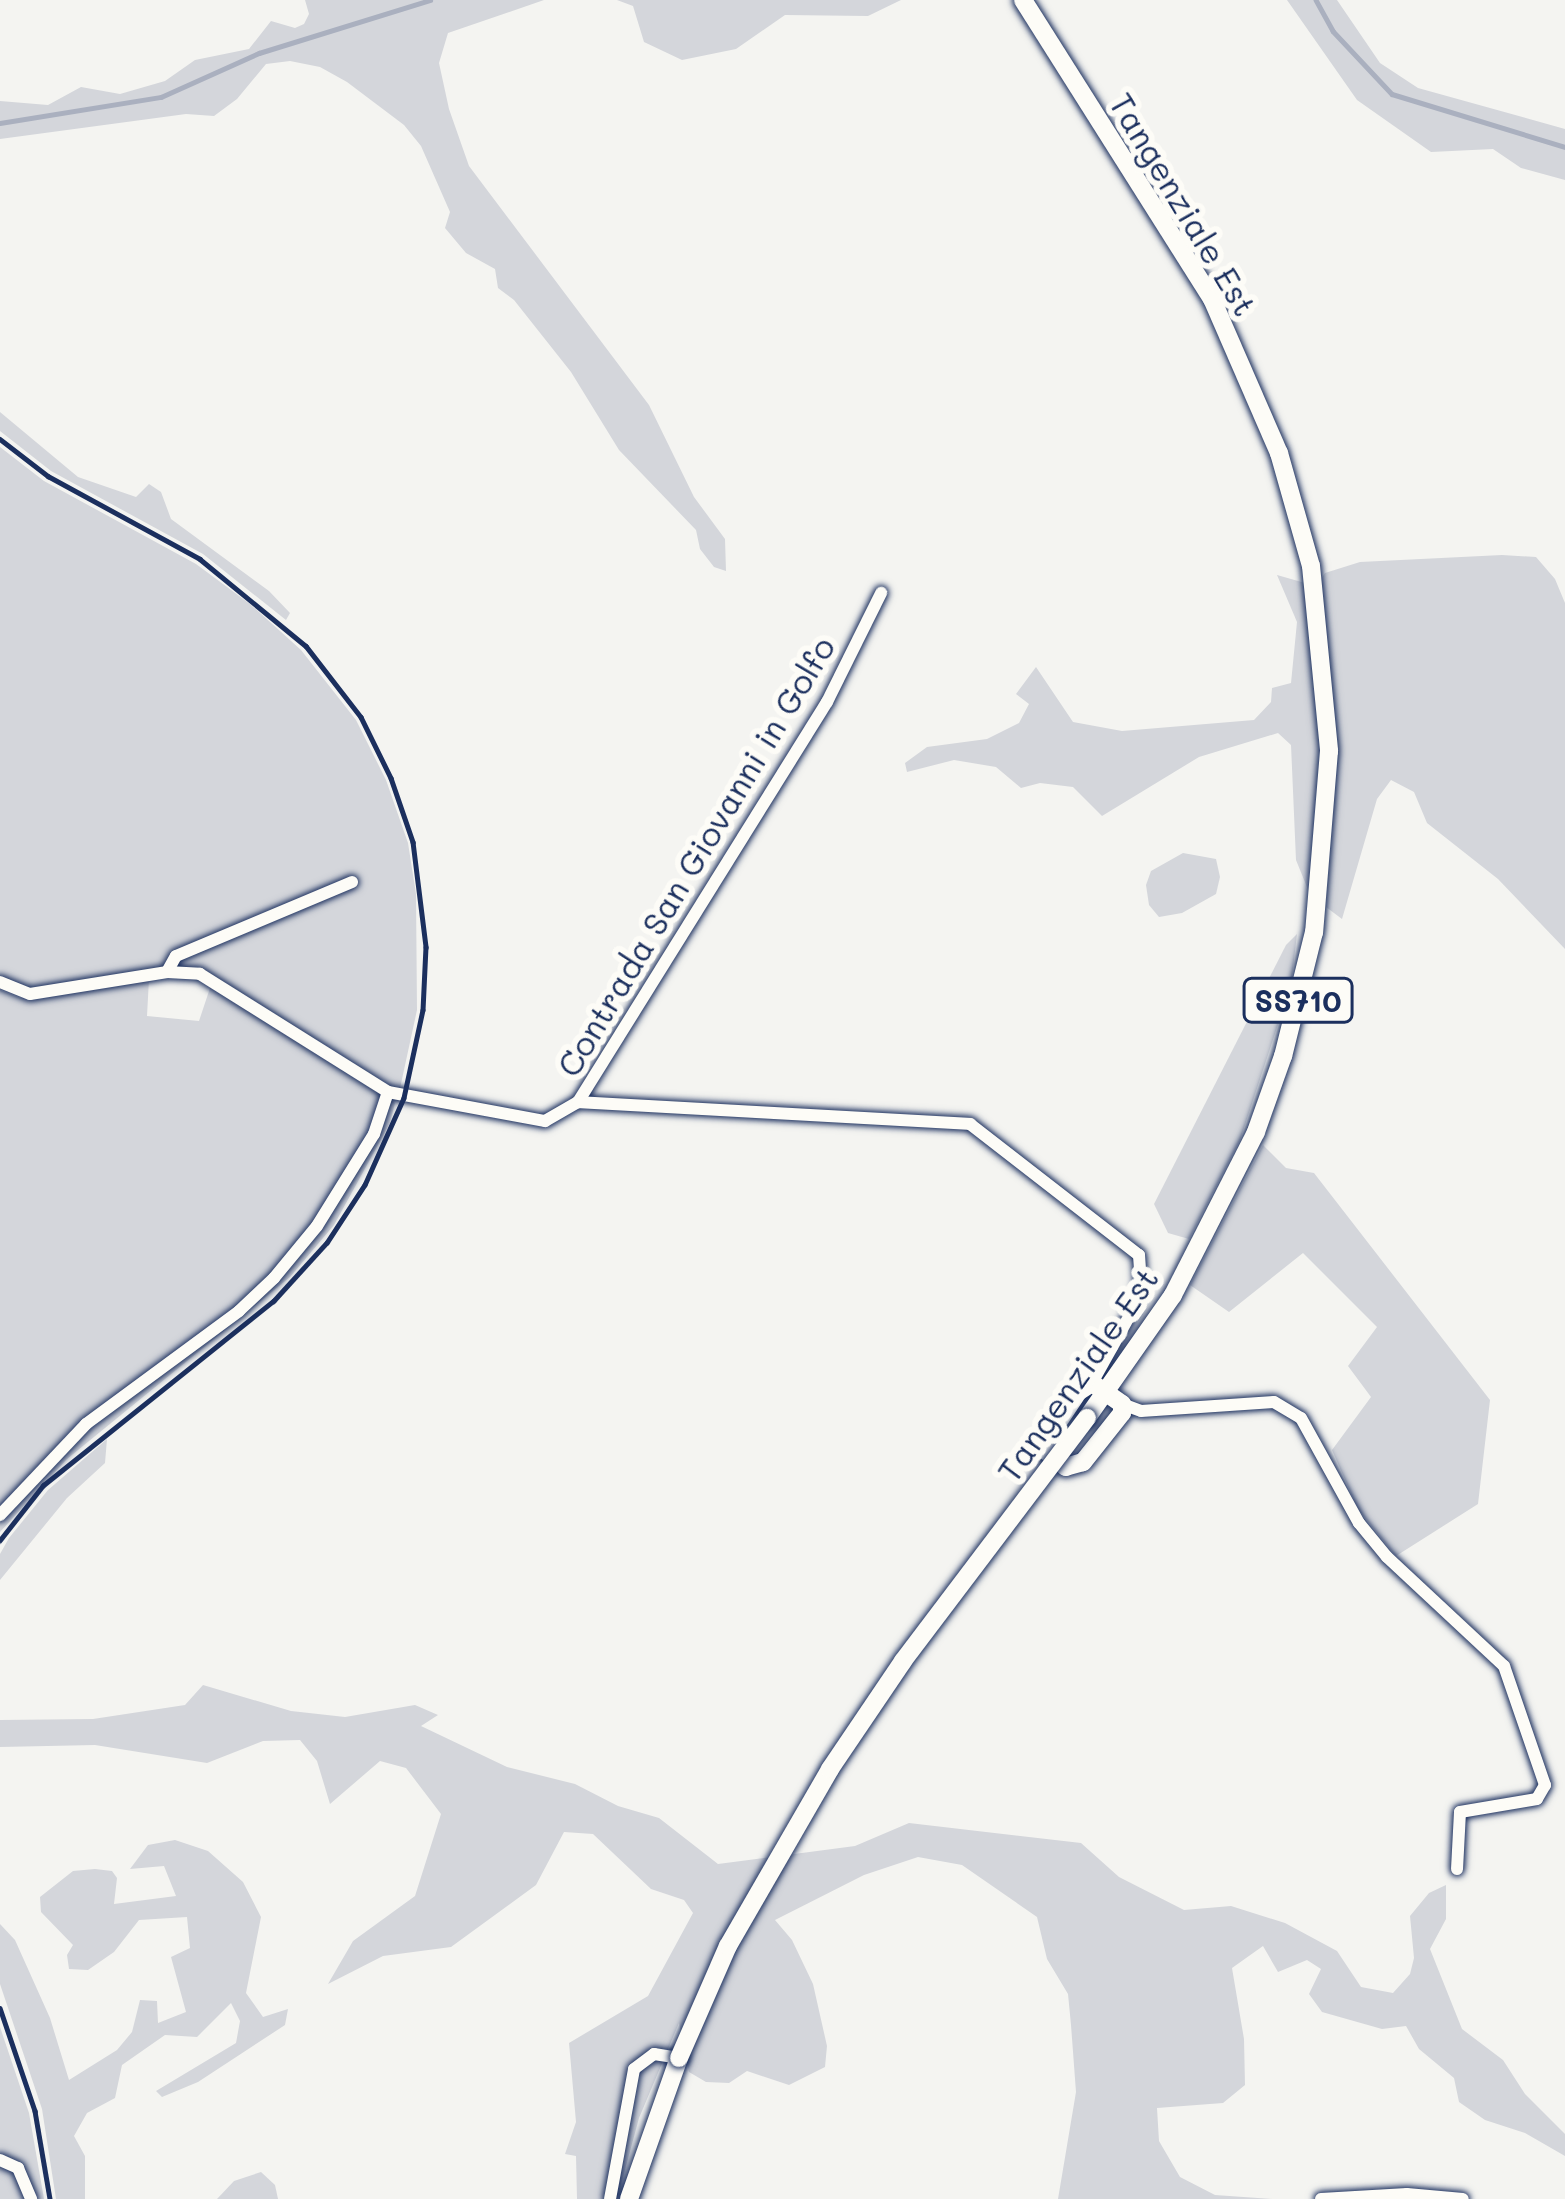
<!DOCTYPE html>
<style>
body{margin:0}
#map{position:relative;width:1565px;height:2199px;overflow:hidden;background:#f4f4f1;font-family:Mali,sans-serif}
div>[style]{position:absolute}
.green>*{inset:0;background:#d4d6db}
.stream>*{height:4.5px;margin:-2.25px;padding:0 2.25px;transform-origin:2.25px;border-radius:2.25px;background:#aab0bf}
.roads{filter:drop-shadow(0 0 3px #1b2f5e) drop-shadow(0 0 3px #1b2f5e)}
.street>*{height:12px;margin:-6px;padding:0 6px;transform-origin:6px;border-radius:6px;background:#fdfcf7}
.primary>*{height:18px;margin:-9px;padding:0 9px;transform-origin:9px;border-radius:9px;background:#fdfcf7}
.rail>*{height:4.5px;margin:-2.25px;padding:0 2.25px;transform-origin:2.25px;border-radius:2.25px;background:#1b2f5e}
.bridges{filter:drop-shadow(0 0 3px #1b2f5e) drop-shadow(0 0 3px #1b2f5e)}
.primary-bridge>*{height:18px;margin:-9px;padding:0 9px;transform-origin:9px;border-radius:9px;background:#fdfcf7}
span{translate:-50% -50%;white-space:nowrap;text-align:center;line-height:1.15;-webkit-text-stroke:12px #fdfcf7;paint-order:stroke}
.shield-label span{padding:3px 9px;background:#fdfcf7;border:3px solid;border-radius:9px;-webkit-text-stroke-width:0}
.shield-label{font-size:30px;color:#1b2f5e;font-weight:700}
.street-label{font-size:33px;color:#1b2f5e}
</style>
<div id="map">
<div class="green">
<i style="clip-path:polygon(305px 0,544px 0,448px 33px,439px 63px,449px 109px,469px 166px,649px 405px,694px 497px,725px 539px,726px 571px,714px 567px,700px 549px,696px 530px,619px 450px,571px 372px,514px 300px,498px 288px,495px 269px,466px 253px,445px 228px,450px 212px,421px 146px,404px 125px,347px 82px,320px 67px,290px 61px,266px 64px,237px 99px,214px 116px,186px 114px,0 139px,0 101px,48px 105px,81px 87px,120px 94px,165px 81px,195px 60px,249px 49px,271px 21px,295px 28px,304px 24px,309px 14px)"></i>
<i style="clip-path:polygon(617px 0,901px 0,868px 16px,785px 15px,736px 49px,682px 60px,644px 42px,633px 6px)"></i>
<i style="clip-path:polygon(1287px 0,1337px 0,1380px 63px,1418px 88px,1565px 129px,1565px 180px,1521px 168px,1493px 149px,1431px 152px,1357px 100px)"></i>
<i style="clip-path:polygon(0 412px,78px 477px,136px 497px,149px 484px,161px 492px,171px 519px,269px 591px,290px 613px,286px 620px,203px 554px,51px 471px,0 431px)"></i>
<i style="clip-path:polygon(0 447px,44px 481px,196px 564px,250px 604px,301px 650px,356px 720px,386px 780px,408px 843px,416px 894px,417px 1010px,399px 1093px,198px 969px,183px 967px,30px 991px,0 978px)"></i>
<i style="clip-path:polygon(1502px 555px,1536px 557px,1555px 579px,1565px 603px,1565px 949px,1498px 879px,1427px 823px,1414px 792px,1391px 780px,1377px 799px,1342px 919px,1326px 907px,1337px 751px,1321px 579px,1325px 573px,1360px 562px)"></i>
<i style="clip-path:polygon(1277px 575px,1305px 583px,1320px 751px,1311px 897px,1296px 860px,1291px 745px,1278px 733px,1199px 757px,1102px 816px,1073px 787px,1040px 783px,1021px 788px,996px 767px,954px 760px,907px 772px,905px 763px,927px 747px,987px 739px,1019px 723px,1029px 704px,1016px 694px,1036px 667px,1073px 722px,1122px 731px,1254px 720px,1271px 702px,1272px 688px,1291px 683px,1297px 622px)"></i>
<i style="clip-path:polygon(1183px 853px,1216px 859px,1220px 877px,1216px 894px,1182px 913px,1159px 917px,1149px 905px,1146px 885px,1151px 871px)"></i>
<i style="clip-path:polygon(1297px 934px,1291px 985px,1240px 1140px,1189px 1239px,1168px 1233px,1154px 1204px,1286px 945px)"></i>
<i style="clip-path:polygon(149px 979px,147px 1016px,199px 1021px,211px 985px,395px 1103px,390px 1123px,334px 1225px,290px 1277px,67px 1459px,0 1532px,0 990px,20px 998px)"></i>
<i style="clip-path:polygon(1263px 1145px,1286px 1168px,1314px 1173px,1490px 1400px,1478px 1504px,1396px 1556px,1358px 1509px,1332px 1450px,1371px 1397px,1348px 1366px,1377px 1327px,1303px 1253px,1229px 1312px,1190px 1285px)"></i>
<i style="clip-path:polygon(107px 1439px,105px 1463px,67px 1498px,0 1580px,0 1554px,9px 1538px,48px 1490px)"></i>
<i style="clip-path:polygon(203px 1685px,291px 1711px,345px 1717px,415px 1705px,438px 1715px,421px 1726px,507px 1767px,575px 1784px,618px 1806px,659px 1818px,718px 1864px,855px 1846px,909px 1823px,1081px 1843px,1119px 1877px,1184px 1910px,1231px 1906px,1285px 1923px,1337px 1951px,1361px 1987px,1393px 1993px,1410px 1974px,1414px 1958px,1410px 1916px,1429px 1893px,1446px 1885px,1446px 1919px,1430px 1949px,1462px 2029px,1503px 2060px,1525px 2094px,1565px 2134px,1565px 2156px,1525px 2133px,1485px 2120px,1459px 2102px,1454px 2078px,1419px 2049px,1406px 2026px,1382px 2029px,1322px 2012px,1309px 1994px,1321px 1969px,1307px 1960px,1278px 1972px,1263px 1946px,1232px 1968px,1244px 2039px,1245px 2085px,1223px 2103px,1157px 2108px,1159px 2141px,1180px 2177px,1215px 2195px,1272px 2199px,1058px 2199px,1076px 2092px,1071px 2025px,1068px 1994px,1047px 1959px,1037px 1917px,962px 1865px,918px 1857px,864px 1875px,775px 1920px,792px 1940px,813px 1984px,827px 2046px,825px 2067px,789px 2085px,747px 2071px,729px 2083px,706px 2082px,689px 2072px,679px 2023px,639px 2118px,617px 2199px,577px 2199px,576px 2156px,565px 2154px,576px 2122px,569px 2043px,648px 1996px,693px 1913px,684px 1900px,651px 1889px,593px 1834px,564px 1832px,536px 1885px,451px 1947px,383px 1956px,328px 1984px,353px 1941px,415px 1896px,441px 1814px,406px 1768px,380px 1761px,330px 1804px,317px 1761px,300px 1740px,263px 1741px,207px 1763px,95px 1745px,0 1747px,0 1720px,93px 1719px,185px 1705px)"></i>
<i style="clip-path:polygon(175px 1840px,208px 1851px,243px 1882px,261px 1917px,246px 1993px,263px 2017px,288px 2009px,285px 2025px,198px 2082px,162px 2097px,156px 2091px,236px 2043px,240px 2021px,231px 2003px,197px 2037px,165px 2035px,122px 2065px,115px 2098px,87px 2113px,74px 2136px,85px 2156px,85px 2199px,56px 2199px,42px 2109px,0 1984px,0 1924px,15px 1940px,50px 2018px,69px 2080px,117px 2050px,132px 2032px,140px 2000px,157px 2001px,158px 2023px,186px 2012px,171px 1957px,190px 1948px,187px 1917px,139px 1920px,114px 1952px,88px 1970px,69px 1969px,67px 1955px,73px 1945px,41px 1912px,40px 1897px,73px 1871px,95px 1869px,112px 1871px,117px 1878px,114px 1904px,176px 1896px,164px 1866px,130px 1869px,148px 1845px)"></i>
<i style="clip-path:polygon(0 2027px,29px 2113px,44px 2199px,0 2199px)"></i>
<i style="clip-path:polygon(261px 2172px,275px 2185px,278px 2199px,217px 2199px,234px 2181px)"></i>
</div>
<div class="stream">
<i style="left:1316px;top:0;width:35px;rotate:61deg"></i>
<i style="left:1333px;top:31px;width:86px;rotate:46.9deg"></i>
<i style="left:1392px;top:94px;width:181px;rotate:17deg"></i>
<i style="left:0;top:123px;width:163px;rotate:-9.2deg"></i>
<i style="left:161px;top:97px;width:107px;rotate:-24.2deg"></i>
<i style="left:259px;top:53px;width:179px;rotate:-17.2deg"></i>
</div>
<div class="roads">
<div class="street">
<i style="left:167px;top:972px;width:18px;rotate:-61deg"></i>
<i style="left:176px;top:956px;width:191px;rotate:-22.8deg"></i>
<i style="left:0;top:982px;width:32px;rotate:22deg"></i>
<i style="left:30px;top:994px;width:139px;rotate:-9.1deg"></i>
<i style="left:167px;top:972px;width:33px;rotate:3deg"></i>
<i style="left:200px;top:974px;width:222px;rotate:32.1deg"></i>
<i style="left:388px;top:1092px;width:160px;rotate:10.5deg"></i>
<i style="left:545px;top:1121px;width:38px;rotate:-30deg"></i>
<i style="left:578px;top:1102px;width:471px;rotate:-58.1deg"></i>
<i style="left:827px;top:702px;width:122px;rotate:-63.6deg"></i>
<i style="left:578px;top:1102px;width:393px;rotate:3.2deg"></i>
<i style="left:970px;top:1124px;width:214px;rotate:37.8deg"></i>
<i style="left:1139px;top:1255px;width:27px;rotate:86deg"></i>
<i style="left:1141px;top:1282px;width:25px;rotate:104deg"></i>
<i style="left:1135px;top:1306px;width:88px;rotate:119.2deg"></i>
<i style="left:1122px;top:1404px;width:20px;rotate:20deg"></i>
<i style="left:1141px;top:1411px;width:133px;rotate:-3.9deg"></i>
<i style="left:1274px;top:1402px;width:31px;rotate:31deg"></i>
<i style="left:1301px;top:1418px;width:120px;rotate:61.1deg"></i>
<i style="left:1359px;top:1523px;width:44px;rotate:50.5deg"></i>
<i style="left:1387px;top:1557px;width:160px;rotate:43deg"></i>
<i style="left:1504px;top:1666px;width:126px;rotate:71deg"></i>
<i style="left:1545px;top:1785px;width:16px;rotate:120deg"></i>
<i style="left:1537px;top:1799px;width:78px;rotate:170.4deg"></i>
<i style="left:1460px;top:1812px;width:57px;rotate:93deg"></i>
<i style="left:0;top:1515px;width:125px;rotate:-46.6deg"></i>
<i style="left:86px;top:1424px;width:190px;rotate:-36.4deg"></i>
<i style="left:239px;top:1311px;width:48px;rotate:-43.3deg"></i>
<i style="left:274px;top:1278px;width:67px;rotate:-50.4deg"></i>
<i style="left:317px;top:1226px;width:108px;rotate:-58.2deg"></i>
<i style="left:374px;top:1134px;width:44px;rotate:-71.6deg"></i>
<i style="left:0;top:2160px;width:20px;rotate:24deg"></i>
<i style="left:18px;top:2168px;width:34px;rotate:67deg"></i>
<i style="left:610px;top:2199px;width:132px;rotate:-79.5deg"></i>
<i style="left:634px;top:2069px;width:25px;rotate:-37deg"></i>
<i style="left:654px;top:2054px;width:25px;rotate:9deg"></i>
<i style="left:1321px;top:2199px;width:86px;rotate:-3.3deg"></i>
<i style="left:1407px;top:2194px;width:56px;rotate:5.1deg"></i>
</div>
<div class="primary">
<i style="left:1023px;top:0;width:354px;rotate:57.7deg"></i>
<i style="left:1212px;top:299px;width:168px;rotate:66.5deg"></i>
<i style="left:1279px;top:453px;width:117px;rotate:74.2deg"></i>
<i style="left:1311px;top:566px;width:186px;rotate:84.4deg"></i>
<i style="left:1329px;top:751px;width:182px;rotate:94.7deg"></i>
<i style="left:1314px;top:932px;width:128px;rotate:104deg"></i>
<i style="left:1283px;top:1056px;width:81px;rotate:109.6deg"></i>
<i style="left:1256px;top:1132px;width:183px;rotate:117deg"></i>
<i style="left:1173px;top:1295px;width:150px;rotate:125deg"></i>
<i style="left:1092px;top:1383px;width:37px;rotate:35deg"></i>
<i style="left:1122px;top:1404px;width:9px;rotate:90deg"></i>
<i style="left:1122px;top:1413px;width:63px;rotate:128.5deg"></i>
<i style="left:1083px;top:1462px;width:18px;rotate:164deg"></i>
<i style="left:1066px;top:1467px;width:26px;rotate:-141deg"></i>
<i style="left:1046px;top:1451px;width:12px;rotate:-85deg"></i>
<i style="left:1047px;top:1439px;width:56px;rotate:-56.6deg"></i>
<i style="left:1078px;top:1392px;width:17px;rotate:-33deg"></i>
<i style="left:629px;top:2199px;width:150px;rotate:-70.5deg"></i>
</div>
</div>
<div class="rail">
<i style="left:0;top:439px;width:61px;rotate:37.6deg"></i>
<i style="left:48px;top:476px;width:173px;rotate:28.6deg"></i>
<i style="left:200px;top:559px;width:137px;rotate:39.4deg"></i>
<i style="left:306px;top:646px;width:90px;rotate:52.2deg"></i>
<i style="left:361px;top:717px;width:68px;rotate:63.8deg"></i>
<i style="left:391px;top:778px;width:68px;rotate:71deg"></i>
<i style="left:413px;top:842px;width:106px;rotate:82.9deg"></i>
<i style="left:426px;top:947px;width:63px;rotate:92.7deg"></i>
<i style="left:423px;top:1010px;width:90px;rotate:102.2deg"></i>
<i style="left:404px;top:1098px;width:95px;rotate:114.1deg"></i>
<i style="left:365px;top:1185px;width:69px;rotate:123.2deg"></i>
<i style="left:327px;top:1243px;width:79px;rotate:132.4deg"></i>
<i style="left:274px;top:1301px;width:295px;rotate:141.3deg"></i>
<i style="left:44px;top:1485px;width:71px;rotate:128.2deg"></i>
<i style="left:0;top:2008px;width:109px;rotate:71.2deg"></i>
<i style="left:35px;top:2111px;width:89px;rotate:80.3deg"></i>
</div>
<div class="bridges">
<div class="primary-bridge">
<i style="left:679px;top:2058px;width:122px;rotate:-66.4deg"></i>
<i style="left:728px;top:1946px;width:204px;rotate:-60deg"></i>
<i style="left:830px;top:1769px;width:130px;rotate:-55.9deg"></i>
<i style="left:903px;top:1661px;width:305px;rotate:-52.9deg"></i>
</div>
</div>
<div class="shield-label">
<span style="left:1298px;top:1000px">SS710</span>
</div>
<div class="street-label">
<span style="left:1184px;top:204px;rotate:59deg">Tangenziale Est</span>
<span style="left:695px;top:856px;rotate:-59deg">Contrada San Giovanni in Golfo</span>
<span style="left:1077px;top:1374px;rotate:-55deg">Tangenziale Est</span>
</div>
</div>
